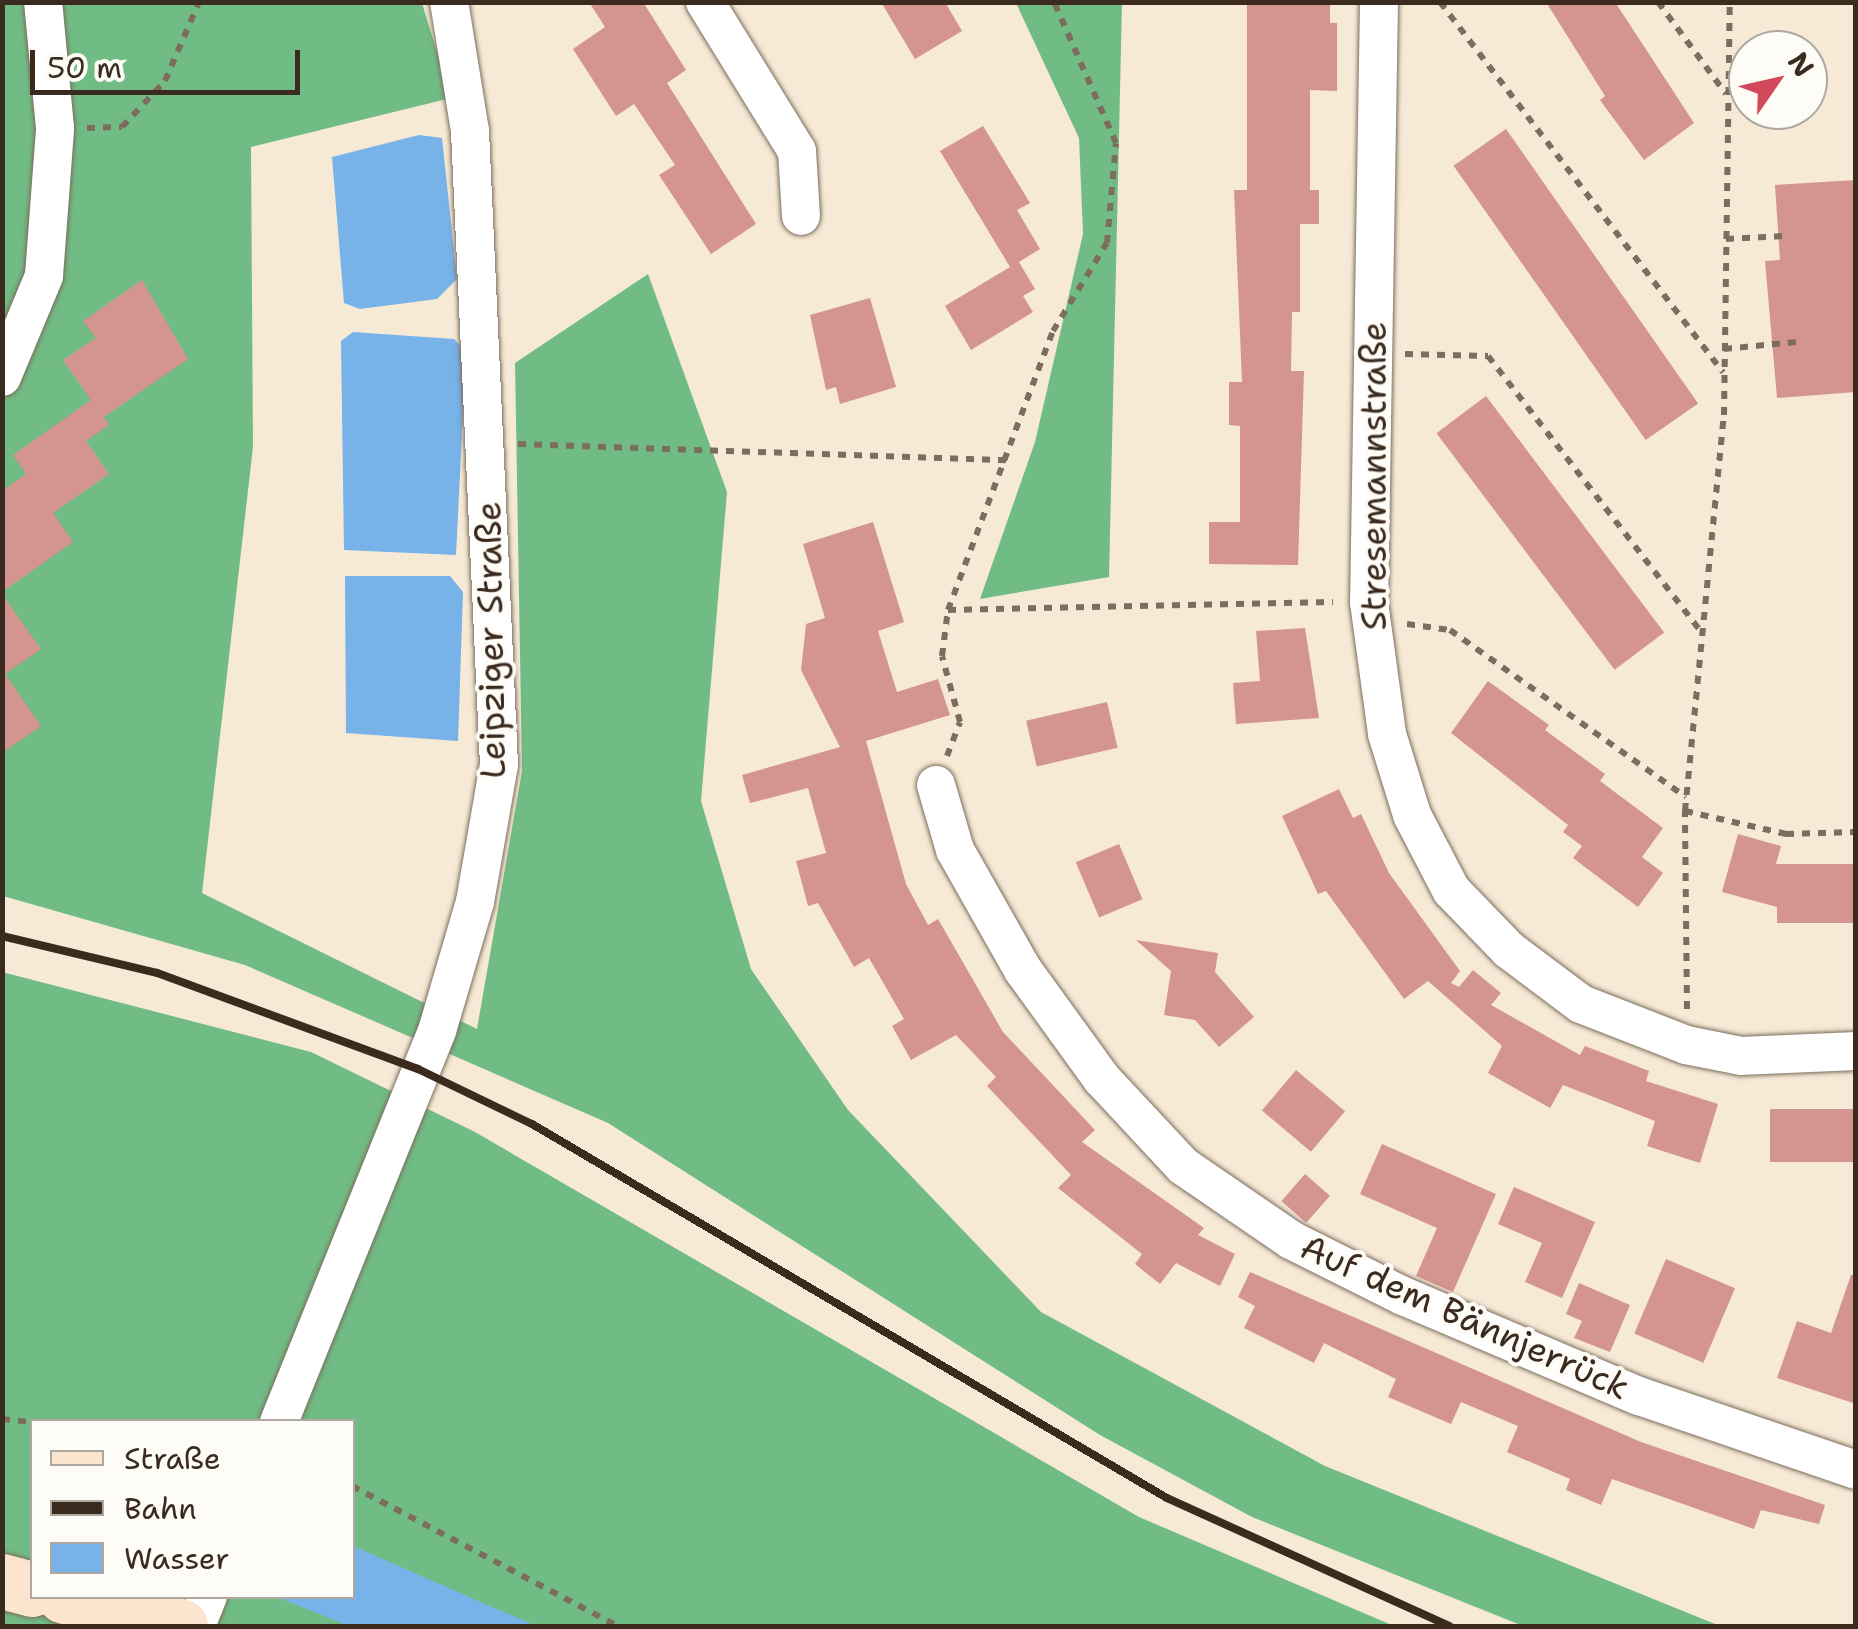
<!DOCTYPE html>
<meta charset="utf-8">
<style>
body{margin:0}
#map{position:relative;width:1858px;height:1629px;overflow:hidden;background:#f6e9d5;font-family:"Shantell Sans",sans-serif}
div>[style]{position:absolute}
.forest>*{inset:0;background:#71bc84}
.water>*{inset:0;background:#77b2e8}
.building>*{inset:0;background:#d4948f;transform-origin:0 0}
.path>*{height:6px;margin-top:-3px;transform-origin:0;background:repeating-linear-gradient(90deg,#7c6d5e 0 8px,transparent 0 16px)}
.roads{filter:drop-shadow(0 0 2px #7c6d5e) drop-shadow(0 0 2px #7c6d5e)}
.street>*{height:38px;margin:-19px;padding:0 19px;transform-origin:19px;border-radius:19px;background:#fff}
.secondary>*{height:55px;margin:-27.5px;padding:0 27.5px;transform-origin:27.5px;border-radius:27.5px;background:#fbe5cf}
.rail>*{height:8px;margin:-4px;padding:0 4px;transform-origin:4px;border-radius:4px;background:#3b2a1e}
span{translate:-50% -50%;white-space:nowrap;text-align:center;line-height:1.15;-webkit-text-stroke:8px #fdfcf7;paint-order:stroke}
.street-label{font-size:35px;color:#3b2a1e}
.frame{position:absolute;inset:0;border:5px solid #3b2a1e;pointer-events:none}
.legend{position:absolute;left:30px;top:1419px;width:325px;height:180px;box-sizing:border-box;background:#fdfcf7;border:2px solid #afa8a0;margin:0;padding:12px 18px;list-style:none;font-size:30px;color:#3b2a1e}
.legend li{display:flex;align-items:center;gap:20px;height:50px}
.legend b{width:50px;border:2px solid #afa8a0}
.north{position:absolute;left:1728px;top:30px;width:100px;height:100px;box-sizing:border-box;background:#fdfcf7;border:2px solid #afa8a0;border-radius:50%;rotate:56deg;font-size:28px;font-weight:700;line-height:40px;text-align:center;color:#3b2a1e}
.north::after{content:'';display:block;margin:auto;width:35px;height:45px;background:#d1495b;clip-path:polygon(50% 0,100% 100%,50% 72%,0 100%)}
.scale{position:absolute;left:30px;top:50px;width:270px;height:45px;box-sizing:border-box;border:5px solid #3b2a1e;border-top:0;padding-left:12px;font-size:30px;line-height:35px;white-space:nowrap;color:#3b2a1e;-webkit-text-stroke:8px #fdfcf7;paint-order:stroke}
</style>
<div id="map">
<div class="forest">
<i style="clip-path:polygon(2px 3px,422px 3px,451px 98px,251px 147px,253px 447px,202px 893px,477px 1029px,522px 771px,515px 363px,648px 274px,727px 492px,701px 801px,751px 969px,848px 1110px,1041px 1312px,1325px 1466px,1720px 1626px,1523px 1626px,1252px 1517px,1100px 1435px,608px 1123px,245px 965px,3px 896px)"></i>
<i style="clip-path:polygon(1016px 3px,1122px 3px,1109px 577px,980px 599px,1035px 442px,1083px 234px,1079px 138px)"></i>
<i style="clip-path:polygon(evenodd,2px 972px,311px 1052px,475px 1132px,1139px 1517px,1394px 1626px,3px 1626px,2px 972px,32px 1422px,352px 1422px,352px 1596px,32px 1596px,32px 1422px)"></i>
</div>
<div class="water">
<i style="clip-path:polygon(419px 135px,442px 138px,457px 279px,437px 299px,360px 309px,344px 303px,332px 157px)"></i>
<i style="clip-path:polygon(353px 332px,454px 339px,466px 351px,456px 555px,344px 550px,341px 341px)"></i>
<i style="clip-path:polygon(345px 576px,450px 576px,463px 592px,458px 741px,346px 733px)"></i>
<i style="clip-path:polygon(353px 1546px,536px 1626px,349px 1626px,282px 1599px,352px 1596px)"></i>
</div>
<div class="building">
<i style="clip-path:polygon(589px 2px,643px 2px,686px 70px,667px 83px,756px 224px,711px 254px,659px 175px,675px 165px,634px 104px,616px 116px,573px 49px,605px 27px)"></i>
<i style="clip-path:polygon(881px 2px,945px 2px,962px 31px,915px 59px)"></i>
<i style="clip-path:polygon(1247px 2px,1330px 2px,1330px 23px,1337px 23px,1337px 91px,1310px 90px,1310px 190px,1319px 190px,1319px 224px,1300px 224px,1300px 312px,1292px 312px,1291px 371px,1304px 371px,1298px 565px,1209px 564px,1209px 522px,1240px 522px,1240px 426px,1229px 425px,1229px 382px,1242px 382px,1234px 190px,1247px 190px)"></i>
<i style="clip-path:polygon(1546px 2px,1615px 2px,1694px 123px,1644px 160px,1600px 100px,1605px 96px)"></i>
<i style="clip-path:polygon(983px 126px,1030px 203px,1017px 210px,1040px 249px,1019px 262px,1035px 289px,1023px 296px,1033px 312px,971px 350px,945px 306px,1010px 267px,940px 151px)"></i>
<i style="left:1506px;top:129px;width:335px;height:64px;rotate:55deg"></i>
<i style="clip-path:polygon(1856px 180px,1856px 392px,1777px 398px,1765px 261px,1780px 260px,1775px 185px)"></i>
<i style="clip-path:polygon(142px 280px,188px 359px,104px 417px,109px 425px,86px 441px,109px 474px,53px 513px,73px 542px,2px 592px,2px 491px,26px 474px,13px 455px,91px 400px,63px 360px,96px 338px,83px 321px)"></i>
<i style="clip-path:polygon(870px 298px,896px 387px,840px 404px,836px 387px,826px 390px,810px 315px)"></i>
<i style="left:1486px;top:396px;width:296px;height:62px;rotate:53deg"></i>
<i style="clip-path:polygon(873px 522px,904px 622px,878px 631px,897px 692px,938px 679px,950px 715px,866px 741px,906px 884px,928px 925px,938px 919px,1003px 1032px,1095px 1130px,1082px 1142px,1204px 1228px,1198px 1235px,1235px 1254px,1220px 1286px,1176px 1263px,1160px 1284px,1135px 1264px,1142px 1254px,1058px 1188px,1071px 1175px,987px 1086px,996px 1077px,956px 1035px,911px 1060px,892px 1026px,904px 1019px,869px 958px,854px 967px,818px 903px,808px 906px,796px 861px,826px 853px,808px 788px,750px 803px,742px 775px,840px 747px,801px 670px,806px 624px,825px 618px,803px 544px)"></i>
<i style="clip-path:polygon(2px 594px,41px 649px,5px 674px,41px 726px,2px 753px)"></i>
<i style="clip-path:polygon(1305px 628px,1319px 718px,1236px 724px,1233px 683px,1260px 681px,1256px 631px)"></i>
<i style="clip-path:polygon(1488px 681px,1549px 725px,1545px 730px,1605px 774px,1600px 781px,1663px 828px,1642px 857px,1663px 873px,1638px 907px,1573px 858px,1582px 846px,1563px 832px,1568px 825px,1451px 733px)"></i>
<i style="left:1107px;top:702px;width:47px;height:83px;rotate:77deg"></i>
<i style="clip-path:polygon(1339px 789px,1353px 818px,1361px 814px,1389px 873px,1460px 971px,1451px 983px,1459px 987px,1473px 970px,1501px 993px,1491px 1005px,1580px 1055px,1585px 1046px,1649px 1071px,1646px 1081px,1718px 1104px,1700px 1163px,1647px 1146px,1655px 1121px,1563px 1085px,1550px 1108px,1488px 1073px,1502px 1046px,1428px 981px,1404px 999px,1326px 891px,1318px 894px,1282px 816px)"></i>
<i style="clip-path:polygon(1738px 834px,1781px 846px,1776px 864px,1856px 864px,1856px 923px,1777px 923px,1777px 907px,1722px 892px)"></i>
<i style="left:1119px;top:844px;width:60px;height:47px;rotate:67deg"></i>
<i style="clip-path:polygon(1136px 940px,1218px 953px,1215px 972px,1254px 1017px,1219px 1047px,1195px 1020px,1164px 1015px,1171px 971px)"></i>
<i style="left:1296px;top:1070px;width:64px;height:53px;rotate:40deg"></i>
<i style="left:1856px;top:1109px;width:53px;height:86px;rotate:90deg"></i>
<i style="clip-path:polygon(1382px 1144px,1496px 1194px,1453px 1292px,1416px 1276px,1437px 1228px,1360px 1194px)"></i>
<i style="left:1305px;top:1174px;width:33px;height:36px;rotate:41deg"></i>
<i style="clip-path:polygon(1514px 1187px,1595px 1222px,1562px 1298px,1525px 1282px,1542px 1243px,1498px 1224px)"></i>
<i style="left:1666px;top:1259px;width:75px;height:81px;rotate:23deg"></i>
<i style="clip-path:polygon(1250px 1272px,1641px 1442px,1825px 1505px,1819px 1524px,1761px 1510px,1754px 1529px,1612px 1479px,1601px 1505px,1566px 1490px,1570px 1479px,1507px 1452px,1518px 1426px,1461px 1402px,1451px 1424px,1388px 1397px,1396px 1379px,1324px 1343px,1314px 1363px,1244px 1328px,1255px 1306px,1238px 1297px)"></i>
<i style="clip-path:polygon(1851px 1275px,1856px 1275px,1856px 1404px,1777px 1378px,1797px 1321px,1831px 1333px)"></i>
<i style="clip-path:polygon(1579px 1283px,1630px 1305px,1610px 1352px,1574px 1338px,1582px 1321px,1566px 1314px)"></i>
</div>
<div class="path">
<i style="left:1440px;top:2px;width:466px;rotate:52.6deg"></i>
<i style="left:1658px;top:2px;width:114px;rotate:53.5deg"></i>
<i style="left:87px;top:128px;width:35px;rotate:-2deg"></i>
<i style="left:122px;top:127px;width:63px;rotate:-46.9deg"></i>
<i style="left:165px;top:81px;width:86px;rotate:-66.7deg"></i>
<i style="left:1726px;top:239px;width:58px;rotate:-3deg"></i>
<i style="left:1724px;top:349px;width:73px;rotate:-5.5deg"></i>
<i style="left:1405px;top:354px;width:83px;rotate:1.4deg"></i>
<i style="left:1488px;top:356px;width:345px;rotate:52.3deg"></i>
<i style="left:518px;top:444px;width:489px;rotate:1.9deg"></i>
<i style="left:948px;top:610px;width:385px;rotate:-1.2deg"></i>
<i style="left:1407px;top:624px;width:43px;rotate:7.9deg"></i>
<i style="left:1450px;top:630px;width:289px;rotate:35.3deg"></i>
<i style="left:947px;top:756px;width:36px;rotate:-69deg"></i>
<i style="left:960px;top:722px;width:68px;rotate:-105.3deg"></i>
<i style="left:942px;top:656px;width:46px;rotate:-82.6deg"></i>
<i style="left:948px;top:610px;width:298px;rotate:-69.4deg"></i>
<i style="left:1053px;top:331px;width:103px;rotate:-58.5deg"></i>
<i style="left:1107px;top:243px;width:100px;rotate:-84.9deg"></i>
<i style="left:1116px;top:143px;width:154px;rotate:-113.7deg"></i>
<i style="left:1685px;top:811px;width:104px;rotate:12.8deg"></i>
<i style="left:1786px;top:834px;width:70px;rotate:-1.6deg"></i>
<i style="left:1687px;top:1009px;width:198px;rotate:-90.6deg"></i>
<i style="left:1685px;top:811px;width:398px;rotate:-84.4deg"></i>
<i style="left:1724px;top:415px;width:413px;rotate:-89.2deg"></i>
<i style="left:2px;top:1419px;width:30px;rotate:6deg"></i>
<i style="left:352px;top:1486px;width:301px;rotate:27.8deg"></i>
</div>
<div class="roads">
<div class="street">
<i style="left:705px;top:2px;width:175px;rotate:58.3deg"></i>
<i style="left:797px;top:151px;width:65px;rotate:86.5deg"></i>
<i style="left:1379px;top:2px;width:600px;rotate:90.95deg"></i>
<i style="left:1369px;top:602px;width:133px;rotate:82.2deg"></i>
<i style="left:1387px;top:734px;width:85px;rotate:72.8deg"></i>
<i style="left:1412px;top:815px;width:85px;rotate:62.5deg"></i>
<i style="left:1451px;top:890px;width:83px;rotate:46deg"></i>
<i style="left:1509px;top:950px;width:90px;rotate:36.9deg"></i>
<i style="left:1581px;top:1004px;width:113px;rotate:21.3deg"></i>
<i style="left:1686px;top:1045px;width:56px;rotate:11.3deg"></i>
<i style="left:1741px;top:1056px;width:115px;rotate:-2.5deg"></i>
<i style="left:2px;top:377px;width:109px;rotate:-67.4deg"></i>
<i style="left:44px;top:276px;width:148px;rotate:-85.7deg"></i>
<i style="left:55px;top:128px;width:127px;rotate:-95.4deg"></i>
<i style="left:936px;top:785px;width:68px;rotate:73.7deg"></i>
<i style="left:955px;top:850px;width:138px;rotate:60.5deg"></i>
<i style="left:1023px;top:970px;width:135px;rotate:54.1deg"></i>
<i style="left:1102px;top:1079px;width:119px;rotate:47deg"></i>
<i style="left:1183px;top:1166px;width:131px;rotate:34.4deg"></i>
<i style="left:1291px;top:1240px;width:125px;rotate:26.6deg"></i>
<i style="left:1403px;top:1296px;width:256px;rotate:23deg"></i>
<i style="left:1639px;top:1396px;width:229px;rotate:18.8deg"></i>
<i style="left:279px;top:1422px;width:422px;rotate:-68deg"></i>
<i style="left:437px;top:1031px;width:134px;rotate:-73.6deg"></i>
<i style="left:475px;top:902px;width:139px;rotate:-80.1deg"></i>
<i style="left:499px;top:765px;width:635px;rotate:-92.62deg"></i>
<i style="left:470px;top:131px;width:131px;rotate:-99.2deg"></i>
<i style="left:196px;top:1626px;width:32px;rotate:-68deg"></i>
</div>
<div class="secondary">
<i style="left:2px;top:1581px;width:31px;rotate:15deg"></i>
<i style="left:64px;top:1596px;width:120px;rotate:14.5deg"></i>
</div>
</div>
<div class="rail">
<i style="left:2px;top:936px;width:159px;rotate:13.4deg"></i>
<i style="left:157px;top:973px;width:278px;rotate:20.2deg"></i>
<i style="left:418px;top:1069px;width:127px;rotate:25.8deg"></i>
<i style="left:532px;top:1124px;width:737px;rotate:30.5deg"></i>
<i style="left:1167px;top:1498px;width:310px;rotate:24.4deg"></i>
</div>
<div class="street-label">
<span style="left:1374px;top:476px;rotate:-90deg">Stresemannstraße</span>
<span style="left:491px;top:640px;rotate:-91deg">Leipziger Straße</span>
<span style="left:1465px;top:1317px;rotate:24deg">Auf dem Bännjerrück</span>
</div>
<div class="frame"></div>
<ul class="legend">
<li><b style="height:12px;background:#fbe5cf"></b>Straße</li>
<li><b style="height:12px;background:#3b2a1e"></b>Bahn</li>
<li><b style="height:28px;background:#77b2e8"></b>Wasser</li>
</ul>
<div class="north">N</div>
<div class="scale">50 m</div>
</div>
